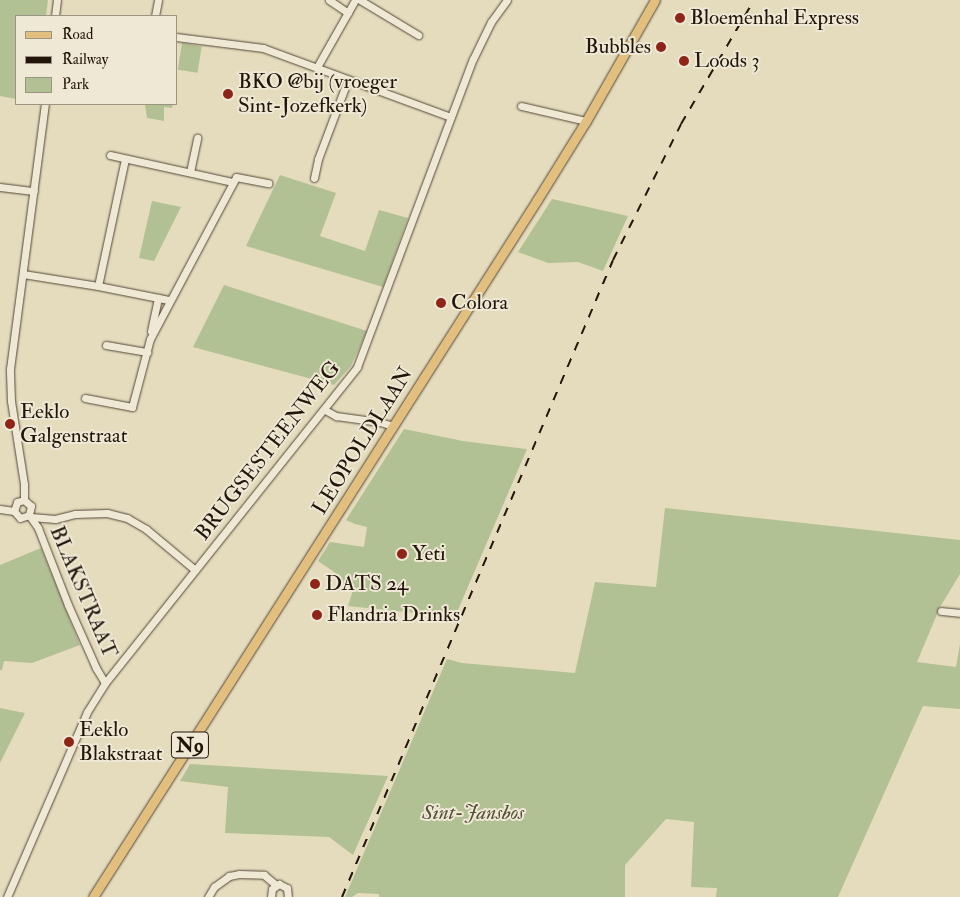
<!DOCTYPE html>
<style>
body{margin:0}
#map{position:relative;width:960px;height:897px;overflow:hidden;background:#e5dcbe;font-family:"IM FELL Double Pica",serif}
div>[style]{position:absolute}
.green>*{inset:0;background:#b1c194;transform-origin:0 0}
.roads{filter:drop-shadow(0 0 1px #534736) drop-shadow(0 0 1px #534736)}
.minor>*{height:7px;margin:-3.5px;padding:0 3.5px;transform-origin:3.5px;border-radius:3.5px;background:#eee8d5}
.major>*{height:9px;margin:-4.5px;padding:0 4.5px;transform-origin:4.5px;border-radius:4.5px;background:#e2be7f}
.rail>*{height:2px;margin-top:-1px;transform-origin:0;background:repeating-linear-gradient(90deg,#221509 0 9px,transparent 0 18px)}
.dots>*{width:14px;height:14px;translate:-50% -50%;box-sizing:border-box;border:2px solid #eee8d5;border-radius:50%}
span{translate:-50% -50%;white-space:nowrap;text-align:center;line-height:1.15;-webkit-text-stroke:4px #eee8d5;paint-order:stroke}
.shield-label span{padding:1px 4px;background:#eee8d5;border:1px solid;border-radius:4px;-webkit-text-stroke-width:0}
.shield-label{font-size:20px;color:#221509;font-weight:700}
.poi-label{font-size:21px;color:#221509}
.left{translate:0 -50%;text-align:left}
.right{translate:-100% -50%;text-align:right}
.street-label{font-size:21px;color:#221509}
.park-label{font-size:21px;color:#54513a;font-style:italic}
.legend{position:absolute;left:15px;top:15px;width:162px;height:90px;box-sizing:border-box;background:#eee8d5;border:1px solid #9c9483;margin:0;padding:6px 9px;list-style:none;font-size:15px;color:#221509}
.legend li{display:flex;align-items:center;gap:10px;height:25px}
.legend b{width:25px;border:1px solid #9c9483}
</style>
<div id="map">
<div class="green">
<i style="clip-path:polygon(0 0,48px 0,46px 16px,16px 16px,16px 99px,0 96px)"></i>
<i style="left:182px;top:43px;width:20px;height:27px;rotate:9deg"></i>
<i style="clip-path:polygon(138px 104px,173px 104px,172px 108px,164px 107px,164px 121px,147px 118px,145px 105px)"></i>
<i style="clip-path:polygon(280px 175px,336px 193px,320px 236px,365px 251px,379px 210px,408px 218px,383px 287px,246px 246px)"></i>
<i style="clip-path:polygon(552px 199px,628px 216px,603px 271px,578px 262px,548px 263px,518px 252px)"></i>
<i style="clip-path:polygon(152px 201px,181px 207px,154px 261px,139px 258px)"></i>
<i style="clip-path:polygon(224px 285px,367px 331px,351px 366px,334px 385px,193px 347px)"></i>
<i style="clip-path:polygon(404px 429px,463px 441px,527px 449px,455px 617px,348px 606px,354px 587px,337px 581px,337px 574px,318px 561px,330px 542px,364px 547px,367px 527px,355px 524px,346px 520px)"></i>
<i style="clip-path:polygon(665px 508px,960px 540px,960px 574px,940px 607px,917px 662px,956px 667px,960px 644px,960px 709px,923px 706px,838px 897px,716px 897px,717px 888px,691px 887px,694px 822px,666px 819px,625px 865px,625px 897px,379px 897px,379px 894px,358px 893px,352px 897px,345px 897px,447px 659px,462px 663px,575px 673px,595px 582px,656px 587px)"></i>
<i style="clip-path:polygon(41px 548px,80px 645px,32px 663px,4px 661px,2px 670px,0 670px,0 565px)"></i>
<i style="clip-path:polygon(0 708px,25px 713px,0 763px)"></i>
<i style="clip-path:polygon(190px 764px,388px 776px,353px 855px,329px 837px,225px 833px,228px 787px,180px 781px)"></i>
</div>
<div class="roads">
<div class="minor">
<i style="left:329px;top:0;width:23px;rotate:34deg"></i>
<i style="left:360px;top:0;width:68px;rotate:31.1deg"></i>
<i style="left:55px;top:16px;width:16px;rotate:-83deg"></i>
<i style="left:155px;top:16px;width:16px;rotate:-79deg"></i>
<i style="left:176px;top:37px;width:88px;rotate:7.2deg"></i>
<i style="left:263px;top:48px;width:200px;rotate:20.2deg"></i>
<i style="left:317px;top:67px;width:77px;rotate:-60.4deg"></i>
<i style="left:521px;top:106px;width:67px;rotate:13deg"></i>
<i style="left:110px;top:155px;width:126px;rotate:12.4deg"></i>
<i style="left:190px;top:172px;width:35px;rotate:-78deg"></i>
<i style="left:314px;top:178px;width:19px;rotate:-78deg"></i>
<i style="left:318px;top:159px;width:85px;rotate:-69.4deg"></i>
<i style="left:0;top:187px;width:34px;rotate:7deg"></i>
<i style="left:23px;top:274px;width:76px;rotate:9.1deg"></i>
<i style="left:98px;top:286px;width:72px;rotate:11.2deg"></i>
<i style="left:98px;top:286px;width:130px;rotate:-78deg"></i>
<i style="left:151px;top:331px;width:34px;rotate:-78deg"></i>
<i style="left:106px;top:345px;width:42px;rotate:9.7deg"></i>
<i style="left:85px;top:398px;width:48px;rotate:10.8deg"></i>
<i style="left:132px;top:407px;width:70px;rotate:-75.2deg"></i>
<i style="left:150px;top:339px;width:183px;rotate:-62deg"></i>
<i style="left:236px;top:177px;width:33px;rotate:11deg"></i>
<i style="left:325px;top:410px;width:13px;rotate:29deg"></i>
<i style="left:336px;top:416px;width:44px;rotate:7.8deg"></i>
<i style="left:380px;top:422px;width:14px;rotate:17deg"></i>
<i style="left:24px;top:500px;width:16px;rotate:-90deg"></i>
<i style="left:24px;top:484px;width:84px;rotate:-98.9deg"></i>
<i style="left:11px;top:401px;width:32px;rotate:-92deg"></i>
<i style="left:10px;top:369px;width:267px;rotate:-82.5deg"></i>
<i style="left:24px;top:500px;width:7px;rotate:164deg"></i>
<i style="left:17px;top:502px;width:9px;rotate:108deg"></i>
<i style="left:14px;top:511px;width:9px;rotate:49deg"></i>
<i style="left:20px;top:518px;width:9px;rotate:-18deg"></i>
<i style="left:24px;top:500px;width:9px;rotate:41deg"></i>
<i style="left:31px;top:506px;width:9px;rotate:103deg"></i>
<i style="left:0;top:509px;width:14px;rotate:8deg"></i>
<i style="left:29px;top:515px;width:16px;rotate:55deg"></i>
<i style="left:38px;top:528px;width:83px;rotate:68.7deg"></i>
<i style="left:68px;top:605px;width:69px;rotate:66deg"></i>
<i style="left:96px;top:668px;width:17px;rotate:59deg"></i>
<i style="left:31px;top:517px;width:24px;rotate:5deg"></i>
<i style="left:55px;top:519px;width:21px;rotate:-14deg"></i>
<i style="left:75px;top:514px;width:32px;rotate:-2deg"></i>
<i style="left:107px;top:513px;width:21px;rotate:14deg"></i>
<i style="left:127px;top:518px;width:22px;rotate:30deg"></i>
<i style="left:146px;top:529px;width:64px;rotate:39.9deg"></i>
<i style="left:941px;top:611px;width:19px;rotate:6deg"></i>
<i style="left:7px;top:897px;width:202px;rotate:-66.6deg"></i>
<i style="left:87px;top:712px;width:34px;rotate:-58deg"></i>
<i style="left:105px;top:683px;width:404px;rotate:-51.4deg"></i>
<i style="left:357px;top:367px;width:329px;rotate:-69.4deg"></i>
<i style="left:473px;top:59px;width:41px;rotate:-64.1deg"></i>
<i style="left:491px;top:22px;width:27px;rotate:-54deg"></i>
<i style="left:208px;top:897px;width:12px;rotate:-59deg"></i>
<i style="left:214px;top:887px;width:19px;rotate:-36deg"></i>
<i style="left:229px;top:876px;width:10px;rotate:-11deg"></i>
<i style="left:239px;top:874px;width:25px;rotate:2deg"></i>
<i style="left:264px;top:875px;width:16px;rotate:40deg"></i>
<i style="left:271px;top:897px;width:8px;rotate:-83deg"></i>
<i style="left:272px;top:889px;width:9px;rotate:-36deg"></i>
<i style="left:279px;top:884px;width:9px;rotate:27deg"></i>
<i style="left:287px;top:888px;width:9px;rotate:84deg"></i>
</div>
<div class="major">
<i style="left:93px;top:897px;width:826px;rotate:-57.5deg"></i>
<i style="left:537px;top:200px;width:93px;rotate:-58.2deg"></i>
<i style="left:586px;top:121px;width:139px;rotate:-60.3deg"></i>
</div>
</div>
<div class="rail">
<i style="left:342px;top:897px;width:692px;rotate:-66.95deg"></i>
<i style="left:613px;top:260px;width:152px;rotate:-63.4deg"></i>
<i style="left:681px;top:124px;width:144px;rotate:-59.5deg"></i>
</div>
<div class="dots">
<i style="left:680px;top:18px;background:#8f2418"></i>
<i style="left:661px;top:47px;background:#8f2418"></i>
<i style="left:684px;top:61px;background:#8f2418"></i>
<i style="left:228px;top:94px;background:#8f2418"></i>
<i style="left:441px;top:303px;background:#8f2418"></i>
<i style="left:10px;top:424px;background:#8f2418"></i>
<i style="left:402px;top:554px;background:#8f2418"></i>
<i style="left:315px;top:584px;background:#8f2418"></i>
<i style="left:317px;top:615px;background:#8f2418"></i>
<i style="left:69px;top:742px;background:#8f2418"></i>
</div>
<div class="shield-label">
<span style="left:190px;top:745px">N9</span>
</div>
<div class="poi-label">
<span class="left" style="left:690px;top:18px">Bloemenhal Express</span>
<span class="right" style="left:651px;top:47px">Bubbles</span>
<span class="left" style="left:694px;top:61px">Loods 3</span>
<span class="left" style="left:238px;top:94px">BKO @bij (vroeger<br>Sint-Jozefkerk)</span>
<span class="left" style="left:451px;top:303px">Colora</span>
<span class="left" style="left:20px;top:424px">Eeklo<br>Galgenstraat</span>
<span class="left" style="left:412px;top:554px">Yeti</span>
<span class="left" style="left:325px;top:584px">DATS 24</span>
<span class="left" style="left:327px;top:615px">Flandria Drinks</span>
<span class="left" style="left:79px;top:742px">Eeklo<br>Blakstraat</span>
</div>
<div class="street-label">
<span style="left:363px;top:441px;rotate:-58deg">LEOPOLDLAAN</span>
<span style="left:268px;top:451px;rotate:-52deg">BRUGSESTEENWEG</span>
<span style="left:83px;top:592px;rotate:67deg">BLAKSTRAAT</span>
</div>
<div class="park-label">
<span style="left:473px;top:813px">Sint-Jansbos</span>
</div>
<ul class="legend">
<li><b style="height:6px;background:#e2be7f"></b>Road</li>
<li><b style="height:6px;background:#221509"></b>Railway</li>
<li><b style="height:14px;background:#b1c194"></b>Park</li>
</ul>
</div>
